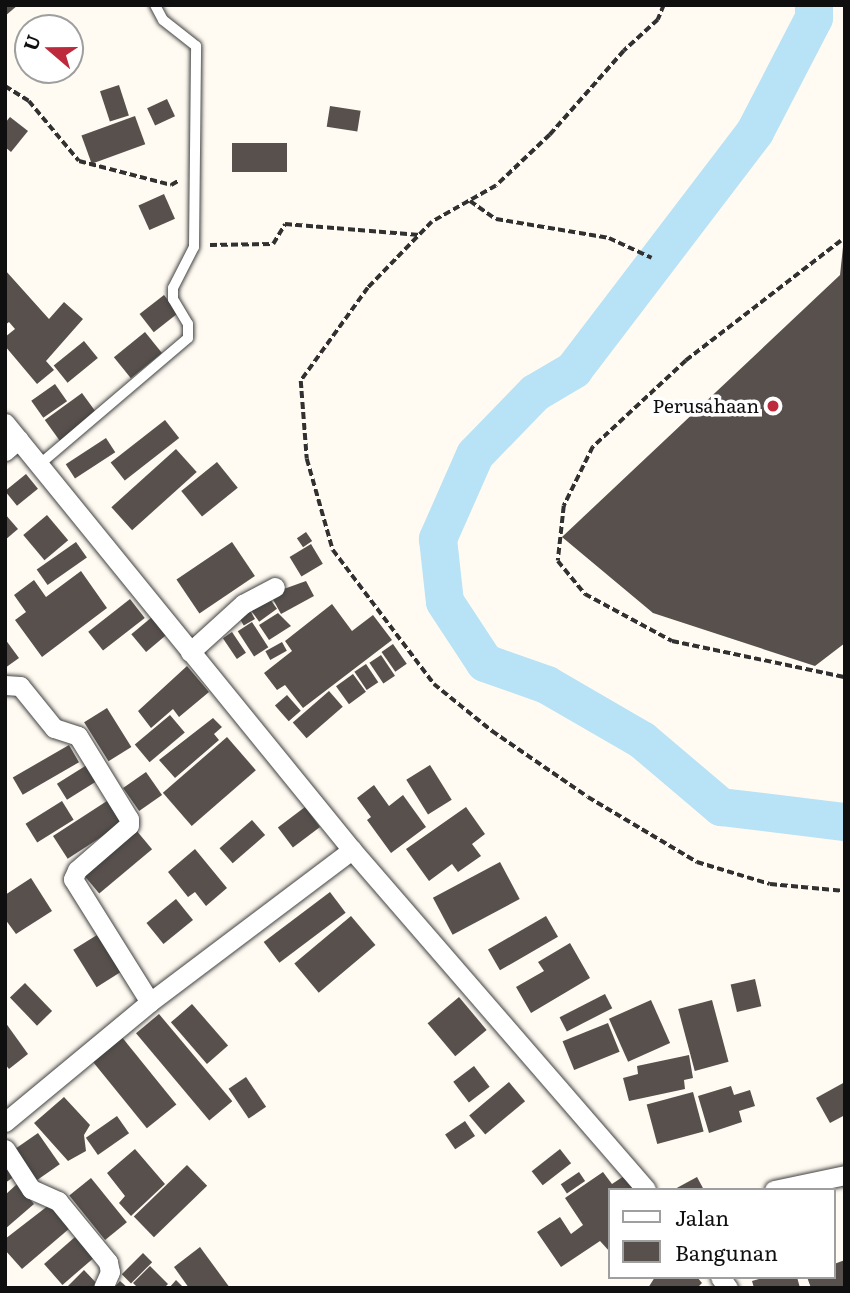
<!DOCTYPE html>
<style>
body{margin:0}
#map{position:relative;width:850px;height:1293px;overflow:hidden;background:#fffbf2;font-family:Literata,serif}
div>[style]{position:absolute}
.river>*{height:38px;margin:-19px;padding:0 19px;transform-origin:19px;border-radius:19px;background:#b8e2f5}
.building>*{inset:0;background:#58504c;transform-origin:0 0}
.path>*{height:3.5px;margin-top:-1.75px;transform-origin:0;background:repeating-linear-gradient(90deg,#313131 0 7px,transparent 0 10.5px)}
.roads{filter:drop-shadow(0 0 2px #424242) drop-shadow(0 0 2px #424242)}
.lane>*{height:10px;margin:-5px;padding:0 5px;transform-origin:5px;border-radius:5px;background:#fff}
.street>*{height:19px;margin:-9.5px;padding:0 9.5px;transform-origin:9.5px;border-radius:9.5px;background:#fff}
.dots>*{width:19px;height:19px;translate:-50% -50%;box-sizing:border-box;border:4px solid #fff;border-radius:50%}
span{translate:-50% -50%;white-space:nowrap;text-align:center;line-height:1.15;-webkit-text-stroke:7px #fff;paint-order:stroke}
.poi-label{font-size:19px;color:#0f0f0f}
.right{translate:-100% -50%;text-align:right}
.frame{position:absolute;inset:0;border:7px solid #0f0f0f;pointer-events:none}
.legend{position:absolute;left:608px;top:1188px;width:228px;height:91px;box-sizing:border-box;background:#fff;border:2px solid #9f9f9f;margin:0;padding:9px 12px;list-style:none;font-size:21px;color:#0f0f0f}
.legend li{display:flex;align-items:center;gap:14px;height:35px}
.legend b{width:35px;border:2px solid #9f9f9f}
.north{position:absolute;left:14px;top:14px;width:70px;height:70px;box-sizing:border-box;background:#fff;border:2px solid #9f9f9f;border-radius:50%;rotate:290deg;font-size:19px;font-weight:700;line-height:28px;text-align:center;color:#0f0f0f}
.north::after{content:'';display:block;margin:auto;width:24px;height:32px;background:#bc2a3c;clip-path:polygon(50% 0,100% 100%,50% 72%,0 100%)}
</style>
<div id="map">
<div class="river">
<i style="left:814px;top:5px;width:13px;rotate:90deg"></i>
<i style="left:814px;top:18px;width:128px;rotate:117.4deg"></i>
<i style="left:755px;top:132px;width:299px;rotate:127.3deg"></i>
<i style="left:574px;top:370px;width:45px;rotate:149.5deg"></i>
<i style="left:535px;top:393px;width:86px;rotate:134.1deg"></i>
<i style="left:475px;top:455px;width:92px;rotate:113.8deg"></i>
<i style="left:438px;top:539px;width:63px;rotate:83.7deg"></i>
<i style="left:445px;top:602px;width:73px;rotate:56.7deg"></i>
<i style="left:485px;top:663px;width:66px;rotate:19.5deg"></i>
<i style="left:547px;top:685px;width:110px;rotate:30.1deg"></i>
<i style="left:642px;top:740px;width:104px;rotate:40.3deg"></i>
<i style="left:721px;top:807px;width:125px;rotate:6.9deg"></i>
</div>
<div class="building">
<i style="clip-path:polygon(5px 5px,18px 5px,5px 16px)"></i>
<i style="left:119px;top:85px;width:32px;height:20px;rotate:72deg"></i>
<i style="left:167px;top:99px;width:19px;height:22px;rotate:65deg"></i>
<i style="left:330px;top:106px;width:31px;height:21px;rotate:9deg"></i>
<i style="left:135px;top:116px;width:30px;height:57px;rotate:70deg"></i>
<i style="clip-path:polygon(10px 117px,28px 131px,11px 152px,5px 147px,5px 123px)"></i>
<i style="left:232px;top:143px;width:55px;height:29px"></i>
<i style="left:164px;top:194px;width:27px;height:28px;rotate:66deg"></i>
<i style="clip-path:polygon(843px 247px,845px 643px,815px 666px,653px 613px,562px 537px,840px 275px)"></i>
<i style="clip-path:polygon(5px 270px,49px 319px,64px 302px,83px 319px,46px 361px,54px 370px,37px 384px,5px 346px,5px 337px,15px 329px,9px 322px,5px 325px)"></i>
<i style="left:164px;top:295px;width:23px;height:31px;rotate:52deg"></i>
<i style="left:145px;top:332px;width:27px;height:40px;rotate:51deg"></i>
<i style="left:84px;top:341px;width:22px;height:39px;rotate:51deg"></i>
<i style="left:55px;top:384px;width:21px;height:29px;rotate:55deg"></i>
<i style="left:82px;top:393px;width:27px;height:46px;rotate:54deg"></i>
<i style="left:165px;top:420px;width:23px;height:69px;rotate:52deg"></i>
<i style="left:106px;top:438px;width:17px;height:48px;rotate:57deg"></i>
<i style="left:176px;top:449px;width:31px;height:87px;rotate:48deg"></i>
<i style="left:217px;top:462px;width:33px;height:46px;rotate:51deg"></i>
<i style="left:26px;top:474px;width:19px;height:27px;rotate:51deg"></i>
<i style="clip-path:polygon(5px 514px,18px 529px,5px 540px)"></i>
<i style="left:47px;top:515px;width:33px;height:31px;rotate:50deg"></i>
<i style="left:306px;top:532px;width:11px;height:11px;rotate:56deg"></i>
<i style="left:76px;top:542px;width:19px;height:48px;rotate:55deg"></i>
<i style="left:232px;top:542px;width:41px;height:67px;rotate:56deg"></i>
<i style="left:311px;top:544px;width:23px;height:25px;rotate:59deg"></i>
<i style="clip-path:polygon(81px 571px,107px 608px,42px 657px,15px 620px,26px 612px,14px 595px,34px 580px,46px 597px)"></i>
<i style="clip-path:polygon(306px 581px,314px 596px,281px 614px,270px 594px)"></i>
<i style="left:267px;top:595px;width:17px;height:22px;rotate:54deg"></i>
<i style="left:130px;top:599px;width:24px;height:53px;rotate:52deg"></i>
<i style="clip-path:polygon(332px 604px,352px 631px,373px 615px,392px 640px,303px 708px,285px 685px,277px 690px,264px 673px,292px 651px,285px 641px)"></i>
<i style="left:248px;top:607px;width:14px;height:13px;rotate:60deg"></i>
<i style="clip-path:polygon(278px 613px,291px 626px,269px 640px,259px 625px)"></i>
<i style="left:152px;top:617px;width:23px;height:27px;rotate:50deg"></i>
<i style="left:252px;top:622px;width:30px;height:17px;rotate:57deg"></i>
<i style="left:232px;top:632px;width:25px;height:11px;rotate:56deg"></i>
<i style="clip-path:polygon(5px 639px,19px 658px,5px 668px)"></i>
<i style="left:282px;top:642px;width:10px;height:19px;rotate:61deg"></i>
<i style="left:393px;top:644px;width:24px;height:14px;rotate:55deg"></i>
<i style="left:381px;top:655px;width:25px;height:14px;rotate:56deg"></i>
<i style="left:366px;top:664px;width:22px;height:14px;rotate:56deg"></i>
<i style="clip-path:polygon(187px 666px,209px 692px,179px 717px,173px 709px,151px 728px,138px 711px)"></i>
<i style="left:353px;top:674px;width:22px;height:21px;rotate:54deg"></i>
<i style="left:329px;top:691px;width:21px;height:48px;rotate:49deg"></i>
<i style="left:287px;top:695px;width:21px;height:16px;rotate:49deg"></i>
<i style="left:107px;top:708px;width:46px;height:27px;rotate:58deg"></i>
<i style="left:170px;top:715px;width:23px;height:46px;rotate:50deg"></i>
<i style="clip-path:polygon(213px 718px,222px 727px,214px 734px,219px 740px,175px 778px,159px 760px)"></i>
<i style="left:227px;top:737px;width:44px;height:85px;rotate:49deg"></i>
<i style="left:69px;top:745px;width:20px;height:65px;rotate:60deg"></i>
<i style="left:90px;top:763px;width:19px;height:39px;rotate:58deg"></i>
<i style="left:430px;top:765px;width:41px;height:28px;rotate:58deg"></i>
<i style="left:146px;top:772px;width:28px;height:28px;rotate:55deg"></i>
<i style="clip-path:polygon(374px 785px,389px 806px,403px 795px,426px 827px,391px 853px,367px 820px,371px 817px,357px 798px)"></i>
<i style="left:110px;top:799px;width:27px;height:68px;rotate:57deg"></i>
<i style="left:62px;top:801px;width:22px;height:43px;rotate:58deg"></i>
<i style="left:305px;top:807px;width:25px;height:34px;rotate:53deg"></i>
<i style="clip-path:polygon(466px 807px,485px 834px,472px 844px,481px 856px,458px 872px,452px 864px,429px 881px,406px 849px)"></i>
<i style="left:252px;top:820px;width:20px;height:43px;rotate:49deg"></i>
<i style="left:136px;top:830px;width:25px;height:69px;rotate:50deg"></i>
<i style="clip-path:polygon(195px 849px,227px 888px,206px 906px,195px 892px,188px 897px,168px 872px)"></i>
<i style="left:500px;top:862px;width:42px;height:76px;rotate:62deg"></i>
<i style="clip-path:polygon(31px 878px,52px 911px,16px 934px,5px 919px,5px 895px)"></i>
<i style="left:330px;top:892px;width:26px;height:83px;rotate:53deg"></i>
<i style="left:176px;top:899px;width:27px;height:38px;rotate:51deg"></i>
<i style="left:351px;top:916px;width:38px;height:74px;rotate:50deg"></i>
<i style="left:546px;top:916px;width:24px;height:67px;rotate:60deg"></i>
<i style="left:97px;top:935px;width:44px;height:28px;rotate:58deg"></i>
<i style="clip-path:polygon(570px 943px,590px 978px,531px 1013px,516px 987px,544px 971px,538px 962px)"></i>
<i style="left:755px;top:979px;width:28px;height:25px;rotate:77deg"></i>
<i style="left:25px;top:983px;width:39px;height:21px;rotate:46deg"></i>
<i style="left:605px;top:994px;width:16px;height:51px;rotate:63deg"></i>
<i style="left:459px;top:997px;width:43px;height:41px;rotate:50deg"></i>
<i style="left:651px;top:1000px;width:47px;height:46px;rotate:66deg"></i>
<i style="left:712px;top:1000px;width:64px;height:35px;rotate:75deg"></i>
<i style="left:192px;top:1004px;width:55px;height:28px;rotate:49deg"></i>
<i style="left:159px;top:1014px;width:114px;height:30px;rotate:50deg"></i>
<i style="clip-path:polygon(5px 1022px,28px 1054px,9px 1069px,5px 1064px)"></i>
<i style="left:608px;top:1023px;width:31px;height:49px;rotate:68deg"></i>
<i style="left:121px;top:1036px;width:88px;height:38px;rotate:51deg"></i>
<i style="clip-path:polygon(689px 1055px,693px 1078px,684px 1080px,685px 1089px,629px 1101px,623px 1078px,638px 1074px,637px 1066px)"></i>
<i style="left:474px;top:1066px;width:26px;height:26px;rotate:53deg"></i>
<i style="left:246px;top:1077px;width:36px;height:21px;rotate:56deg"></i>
<i style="left:509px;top:1082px;width:25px;height:52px;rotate:50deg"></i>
<i style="clip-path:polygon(845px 1082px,845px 1115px,830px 1123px,816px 1098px)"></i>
<i style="clip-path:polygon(731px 1086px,734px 1095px,750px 1090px,755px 1106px,739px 1111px,742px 1122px,709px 1133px,698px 1096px)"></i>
<i style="left:693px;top:1092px;width:41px;height:48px;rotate:75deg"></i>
<i style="clip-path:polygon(64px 1097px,90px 1125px,84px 1135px,86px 1151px,68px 1161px,34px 1123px)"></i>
<i style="left:117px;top:1116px;width:21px;height:38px;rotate:55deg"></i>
<i style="left:465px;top:1121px;width:18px;height:24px;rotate:56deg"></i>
<i style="left:38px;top:1133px;width:38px;height:32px;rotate:55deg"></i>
<i style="clip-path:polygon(135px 1149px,165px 1184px,131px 1216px,119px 1203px,125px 1196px,107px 1173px)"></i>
<i style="left:560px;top:1149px;width:18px;height:36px;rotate:52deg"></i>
<i style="clip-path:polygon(5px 1163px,15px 1176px,5px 1183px)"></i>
<i style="left:187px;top:1165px;width:29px;height:74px;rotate:46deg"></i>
<i style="left:579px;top:1172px;width:11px;height:22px;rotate:56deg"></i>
<i style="clip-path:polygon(603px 1172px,612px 1184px,630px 1172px,642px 1190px,610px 1190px,610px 1252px,600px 1241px,561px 1267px,537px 1232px,560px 1217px,571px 1234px,583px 1225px,565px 1198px)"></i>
<i style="clip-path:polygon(697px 1177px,704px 1190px,673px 1190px)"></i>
<i style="left:91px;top:1178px;width:57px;height:28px;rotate:51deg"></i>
<i style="clip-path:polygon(17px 1184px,34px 1204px,5px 1229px,5px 1195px)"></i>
<i style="clip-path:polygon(49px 1205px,70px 1228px,22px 1269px,5px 1250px,5px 1239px)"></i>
<i style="left:75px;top:1237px;width:28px;height:41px;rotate:49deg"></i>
<i style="clip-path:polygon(200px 1247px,230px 1288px,189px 1288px,174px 1267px)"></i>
<i style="left:143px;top:1253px;width:13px;height:30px;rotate:45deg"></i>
<i style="clip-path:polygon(845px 1260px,845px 1288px,811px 1288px,807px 1277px,834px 1277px,834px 1264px)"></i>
<i style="clip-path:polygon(150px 1266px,168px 1284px,164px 1288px,138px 1288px,133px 1283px)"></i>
<i style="clip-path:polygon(84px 1270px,101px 1288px,66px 1288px)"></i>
<i style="clip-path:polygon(655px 1277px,697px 1277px,702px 1283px,697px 1288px,648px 1288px)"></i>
<i style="clip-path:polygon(766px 1277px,797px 1277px,800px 1288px,754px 1288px,752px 1281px)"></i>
<i style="clip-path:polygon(176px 1280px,184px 1288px,169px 1288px)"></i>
<i style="clip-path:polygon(120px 1281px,128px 1288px,114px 1288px)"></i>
</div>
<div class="path">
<i style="left:664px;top:5px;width:16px;rotate:112deg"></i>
<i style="left:658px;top:20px;width:46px;rotate:137.6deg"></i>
<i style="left:624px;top:51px;width:112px;rotate:131.4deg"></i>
<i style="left:550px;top:135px;width:74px;rotate:136.6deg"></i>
<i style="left:496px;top:186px;width:73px;rotate:150.6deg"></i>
<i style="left:432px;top:222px;width:92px;rotate:134.1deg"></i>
<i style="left:368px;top:288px;width:115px;rotate:125.8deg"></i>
<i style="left:301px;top:381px;width:78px;rotate:85.6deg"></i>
<i style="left:307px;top:459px;width:95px;rotate:74.1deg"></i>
<i style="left:333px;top:550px;width:168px;rotate:53deg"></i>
<i style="left:434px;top:684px;width:75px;rotate:39deg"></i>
<i style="left:492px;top:731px;width:116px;rotate:34.5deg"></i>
<i style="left:588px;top:797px;width:127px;rotate:30.8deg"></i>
<i style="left:697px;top:862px;width:76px;rotate:16.8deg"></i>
<i style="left:770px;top:884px;width:75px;rotate:5.3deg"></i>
<i style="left:5px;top:86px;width:28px;rotate:32deg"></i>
<i style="left:29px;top:101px;width:78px;rotate:50.2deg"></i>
<i style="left:79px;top:161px;width:95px;rotate:14.6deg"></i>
<i style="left:171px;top:185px;width:10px;rotate:-29deg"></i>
<i style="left:470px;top:201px;width:32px;rotate:35deg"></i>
<i style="left:496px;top:219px;width:115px;rotate:9.5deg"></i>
<i style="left:609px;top:238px;width:47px;rotate:24.9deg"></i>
<i style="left:841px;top:241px;width:196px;rotate:142.3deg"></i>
<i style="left:686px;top:361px;width:127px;rotate:137.2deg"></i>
<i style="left:593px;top:447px;width:66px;rotate:116.2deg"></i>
<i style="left:564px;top:506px;width:55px;rotate:96.2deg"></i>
<i style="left:558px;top:561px;width:43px;rotate:50.7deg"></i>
<i style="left:585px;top:594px;width:99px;rotate:28.4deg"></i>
<i style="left:672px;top:641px;width:177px;rotate:11.8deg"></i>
<i style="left:210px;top:245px;width:63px;rotate:-0.9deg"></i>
<i style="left:273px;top:244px;width:23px;rotate:-59deg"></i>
<i style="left:285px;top:224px;width:135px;rotate:4.7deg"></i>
</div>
<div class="roads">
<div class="lane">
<i style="left:40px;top:464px;width:194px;rotate:-40.4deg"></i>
<i style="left:188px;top:338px;width:14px;rotate:-90deg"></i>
<i style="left:188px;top:324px;width:29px;rotate:-121deg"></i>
<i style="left:173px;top:299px;width:11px;rotate:-90deg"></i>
<i style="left:173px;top:288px;width:46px;rotate:-62.9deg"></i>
<i style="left:194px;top:247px;width:201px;rotate:-89.4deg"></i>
<i style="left:196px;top:46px;width:42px;rotate:-141.8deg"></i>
<i style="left:163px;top:20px;width:17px;rotate:-118deg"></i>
</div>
<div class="street">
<i style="left:5px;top:423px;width:550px;rotate:50.9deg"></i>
<i style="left:352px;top:850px;width:449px;rotate:49.1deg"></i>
<i style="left:5px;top:451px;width:18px;rotate:-41deg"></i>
<i style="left:190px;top:652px;width:72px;rotate:-42.2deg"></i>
<i style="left:243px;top:604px;width:36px;rotate:-28deg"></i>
<i style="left:5px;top:685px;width:15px;rotate:4deg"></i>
<i style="left:20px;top:686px;width:54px;rotate:51deg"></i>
<i style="left:54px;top:728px;width:25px;rotate:18deg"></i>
<i style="left:78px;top:736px;width:97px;rotate:58.4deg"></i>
<i style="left:129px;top:819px;width:6px;rotate:90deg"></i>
<i style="left:129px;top:825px;width:69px;rotate:139.1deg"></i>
<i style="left:77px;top:870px;width:10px;rotate:114deg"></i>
<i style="left:73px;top:879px;width:145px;rotate:58deg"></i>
<i style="left:5px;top:1122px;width:188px;rotate:-39.6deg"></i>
<i style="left:150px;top:1002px;width:253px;rotate:-37deg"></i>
<i style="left:5px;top:1149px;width:48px;rotate:57deg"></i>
<i style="left:31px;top:1189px;width:30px;rotate:24deg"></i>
<i style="left:58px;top:1201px;width:79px;rotate:50.7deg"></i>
<i style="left:108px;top:1262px;width:10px;rotate:79deg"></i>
<i style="left:110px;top:1272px;width:17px;rotate:114deg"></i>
<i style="left:774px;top:1190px;width:73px;rotate:-11.9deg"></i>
<i style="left:720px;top:1277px;width:14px;rotate:54deg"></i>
</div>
</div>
<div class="dots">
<i style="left:773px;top:406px;background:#bc2a3c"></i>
</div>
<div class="poi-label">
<span class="right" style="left:759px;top:406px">Perusahaan</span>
</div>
<div class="frame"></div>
<ul class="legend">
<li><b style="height:9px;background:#fff"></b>Jalan</li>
<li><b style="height:19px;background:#58504c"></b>Bangunan</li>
</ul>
<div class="north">U</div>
</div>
